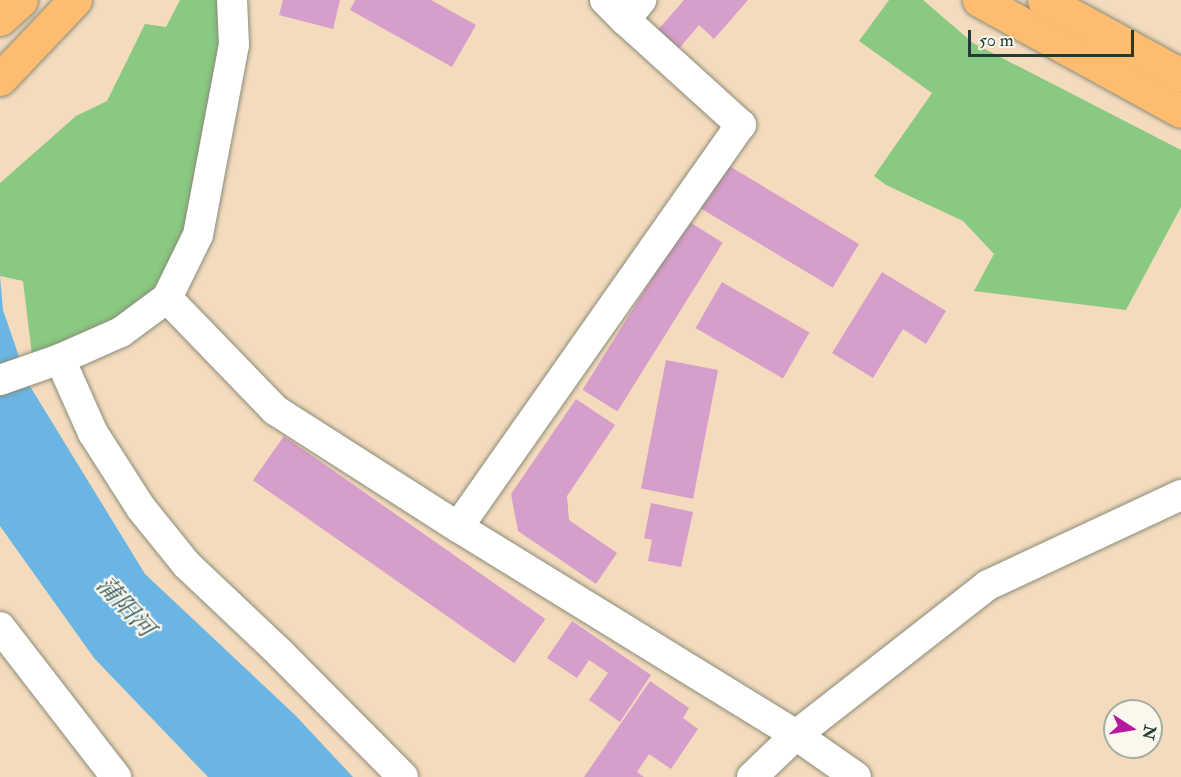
<!DOCTYPE html>
<meta charset="utf-8">
<style>
body{margin:0}
#map{position:relative;width:1181px;height:777px;overflow:hidden;background:#f4dbbe;font-family:"IM FELL Double Pica","Noto Serif SC",serif}
div>[style]{position:absolute}
.green>*{inset:0;background:#89c981}
.water>*{inset:0;background:#6ab5e3}
.building>*{inset:0;background:#d69eca;transform-origin:0 0}
.roads{filter:drop-shadow(0 0 2px #8a8c79) drop-shadow(0 0 2px #8a8c79)}
.minor>*{height:30px;margin:-15px;padding:0 15px;transform-origin:15px;border-radius:15px;background:#fff}
.major>*{height:33px;margin:-16.5px;padding:0 16.5px;transform-origin:16.5px;border-radius:16.5px;background:#febc70}
span{translate:-50% -50%;white-space:nowrap;text-align:center;line-height:1.15;-webkit-text-stroke:4.5px #fbf7ec;paint-order:stroke}
.water-label{font-size:24px;color:#325b60;font-style:italic}
.north{position:absolute;left:1103px;top:699px;width:60px;height:60px;box-sizing:border-box;background:#fbf7ec;border:2px solid #a3ada2;border-radius:50%;rotate:102deg;font-size:16px;font-weight:700;line-height:24px;text-align:center;color:#1f3d34}
.north::after{content:'';display:block;margin:auto;width:21px;height:27px;background:#b5179e;clip-path:polygon(50% 0,100% 100%,50% 72%,0 100%)}
.scale{position:absolute;left:968px;top:30px;width:166px;height:27px;box-sizing:border-box;border:3px solid #1f3d34;border-top:0;padding-left:8px;font-size:18px;line-height:21px;white-space:nowrap;color:#1f3d34;-webkit-text-stroke:4px #fbf7ec;paint-order:stroke}
</style>
<div id="map">
<div class="green">
<i style="clip-path:polygon(180px 0,226px 0,193px 234px,159px 293px,115px 323px,32px 355px,23px 281px,0 276px,0 183px,76px 116px,107px 101px,145px 24px,166px 27px)"></i>
<i style="clip-path:polygon(889px 0,923px 0,973px 43px,1181px 150px,1181px 207px,1126px 310px,974px 291px,994px 254px,963px 221px,886px 185px,874px 176px,932px 93px,859px 41px)"></i>
</div>
<div class="water">
<i style="clip-path:polygon(0 276px,3px 310px,28px 383px,145px 574px,295px 715px,353px 777px,208px 777px,94px 658px,0 526px)"></i>
</div>
<div class="building">
<i style="clip-path:polygon(283px 0,340px 0,333px 29px,279px 15px)"></i>
<i style="clip-path:polygon(355px 0,431px 0,476px 25px,452px 67px,350px 10px)"></i>
<i style="clip-path:polygon(684px 0,748px 0,714px 39px,699px 25px,677px 51px,656px 32px)"></i>
<i style="left:721px;top:161px;width:161px;height:51px;rotate:31deg"></i>
<i style="left:688px;top:221px;width:41px;height:199px;rotate:32deg"></i>
<i style="clip-path:polygon(882px 272px,946px 311px,926px 344px,903px 329px,873px 378px,832px 353px)"></i>
<i style="left:722px;top:282px;width:101px;height:53px;rotate:30deg"></i>
<i style="left:666px;top:360px;width:53px;height:131px;rotate:11deg"></i>
<i style="clip-path:polygon(576px 399px,615px 425px,567px 496px,569px 520px,617px 553px,596px 584px,518px 531px,511px 494px)"></i>
<i style="left:284px;top:436px;width:319px;height:54px;rotate:35deg"></i>
<i style="clip-path:polygon(651px 503px,693px 512px,681px 567px,648px 561px,652px 540px,644px 538px)"></i>
<i style="clip-path:polygon(572px 621px,651px 675px,620px 722px,589px 700px,608px 673px,589px 660px,577px 678px,547px 658px)"></i>
<i style="clip-path:polygon(650px 681px,689px 708px,683px 718px,698px 729px,671px 769px,649px 754px,637px 772px,644px 777px,584px 777px)"></i>
</div>
<div class="roads">
<div class="minor">
<i style="left:605px;top:0;width:28px;rotate:45deg"></i>
<i style="left:625px;top:20px;width:26px;rotate:-51deg"></i>
<i style="left:167px;top:298px;width:156px;rotate:46deg"></i>
<i style="left:275px;top:410px;width:217px;rotate:32.6deg"></i>
<i style="left:458px;top:527px;width:397px;rotate:31.6deg"></i>
<i style="left:796px;top:735px;width:73px;rotate:35deg"></i>
<i style="left:60px;top:359px;width:81px;rotate:66deg"></i>
<i style="left:93px;top:433px;width:89px;rotate:57.4deg"></i>
<i style="left:141px;top:508px;width:73px;rotate:51.1deg"></i>
<i style="left:187px;top:565px;width:129px;rotate:43.4deg"></i>
<i style="left:281px;top:654px;width:173px;rotate:45.2deg"></i>
<i style="left:0;top:380px;width:64px;rotate:-19.3deg"></i>
<i style="left:60px;top:359px;width:67px;rotate:-23.9deg"></i>
<i style="left:121px;top:332px;width:57px;rotate:-36.5deg"></i>
<i style="left:167px;top:298px;width:70px;rotate:-63.8deg"></i>
<i style="left:198px;top:235px;width:193px;rotate:-79.3deg"></i>
<i style="left:234px;top:45px;width:45px;rotate:-92.5deg"></i>
<i style="left:458px;top:527px;width:492px;rotate:-54.9deg"></i>
<i style="left:741px;top:125px;width:156px;rotate:-137.8deg"></i>
<i style="left:0;top:627px;width:190px;rotate:52.3deg"></i>
<i style="left:752px;top:777px;width:61px;rotate:-43.7deg"></i>
<i style="left:796px;top:735px;width:244px;rotate:-38deg"></i>
<i style="left:988px;top:585px;width:213px;rotate:-25deg"></i>
</div>
<div class="major">
<i style="left:979px;top:0;width:230px;rotate:28.8deg"></i>
<i style="left:1044px;top:0;width:156px;rotate:28.7deg"></i>
<i style="left:0;top:19px;width:28px;rotate:-42deg"></i>
<i style="left:0;top:79px;width:109px;rotate:-46.5deg"></i>
</div>
</div>
<div class="water-label">
<span style="left:125px;top:607px;rotate:47deg">蒲阳河</span>
</div>
<div class="north">N</div>
<div class="scale">50 m</div>
</div>
